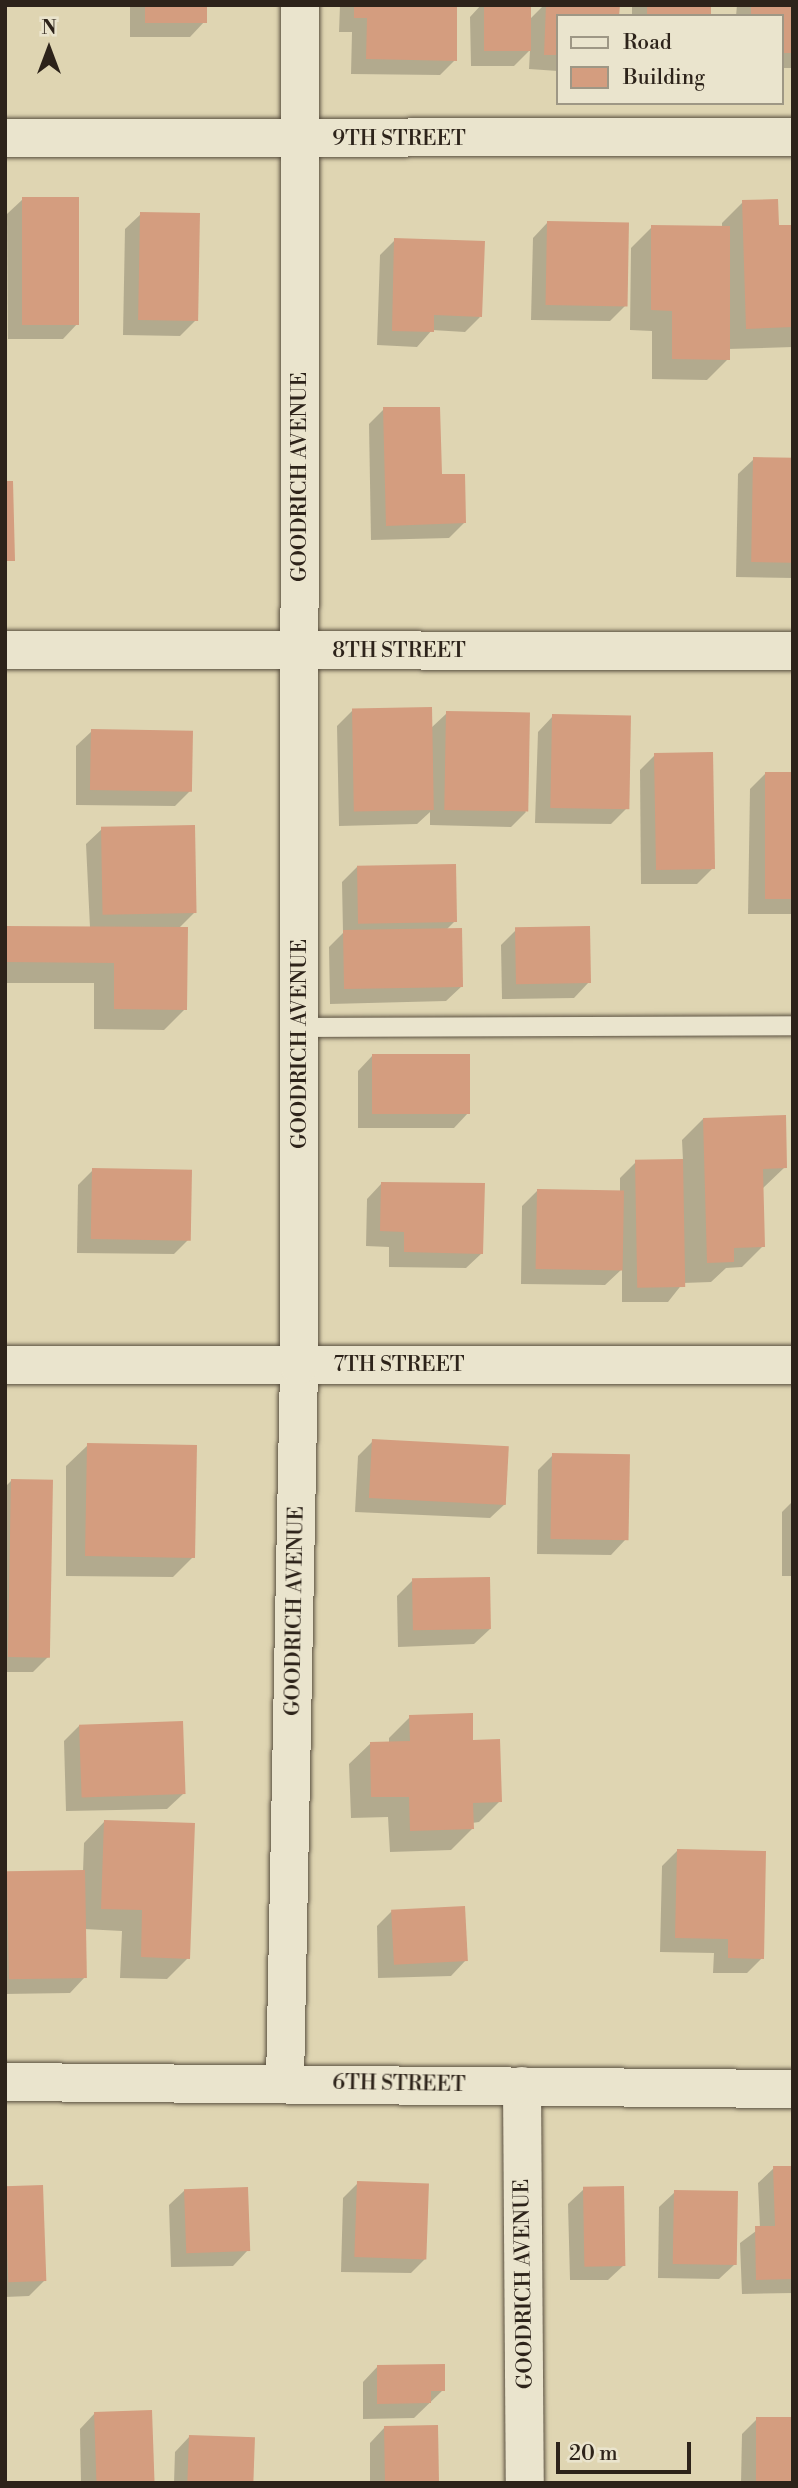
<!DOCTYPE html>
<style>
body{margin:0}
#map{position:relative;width:798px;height:2488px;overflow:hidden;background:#dfd5b2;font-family:"Libre Bodoni",serif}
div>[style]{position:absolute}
.shadow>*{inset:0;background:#0003;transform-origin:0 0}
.building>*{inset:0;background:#d49d7f;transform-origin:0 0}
.roads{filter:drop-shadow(0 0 2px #5a5040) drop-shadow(0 0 2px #5a5040)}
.lane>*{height:19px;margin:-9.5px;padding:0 9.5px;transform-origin:9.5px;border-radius:9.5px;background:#eae4cd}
.street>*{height:38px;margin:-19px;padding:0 19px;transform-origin:19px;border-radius:19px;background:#eae4cd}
.secondary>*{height:38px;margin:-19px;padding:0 19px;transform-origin:19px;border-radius:19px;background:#eae4cd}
span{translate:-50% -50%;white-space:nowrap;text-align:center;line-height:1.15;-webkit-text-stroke:5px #eae4cd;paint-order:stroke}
.street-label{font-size:21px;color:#2d231a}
.frame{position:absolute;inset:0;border:7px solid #2d231a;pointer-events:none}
.legend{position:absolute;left:556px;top:14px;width:228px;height:91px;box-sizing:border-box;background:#eae4cd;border:2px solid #9e9785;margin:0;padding:9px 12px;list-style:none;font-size:21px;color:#2d231a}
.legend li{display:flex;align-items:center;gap:14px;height:35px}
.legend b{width:35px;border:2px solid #9e9785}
.north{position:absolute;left:14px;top:14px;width:70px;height:70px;-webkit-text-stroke:5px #eae4cd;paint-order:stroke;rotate:0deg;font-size:19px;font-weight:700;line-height:28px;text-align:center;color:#2d231a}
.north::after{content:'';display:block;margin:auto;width:24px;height:32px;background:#2d231a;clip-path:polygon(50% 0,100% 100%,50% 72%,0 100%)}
.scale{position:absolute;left:556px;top:2442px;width:135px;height:32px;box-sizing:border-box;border:4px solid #2d231a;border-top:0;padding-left:9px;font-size:21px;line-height:24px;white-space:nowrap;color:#2d231a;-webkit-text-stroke:5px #eae4cd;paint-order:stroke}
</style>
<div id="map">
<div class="shadow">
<i style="clip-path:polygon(130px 5px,205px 5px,205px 21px,190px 37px,130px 37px)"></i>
<i style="clip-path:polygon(340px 5px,456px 5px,455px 60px,440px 75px,351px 74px,352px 32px,339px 32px)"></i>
<i style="clip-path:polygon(481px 5px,529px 5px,529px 20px,544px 5px,618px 5px,558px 16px,558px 71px,529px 69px,530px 50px,514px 66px,471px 66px,470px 17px)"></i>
<i style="left:632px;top:5px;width:77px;height:11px"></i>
<i style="clip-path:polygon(737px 5px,793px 5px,793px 68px,782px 68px,782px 16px,736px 16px)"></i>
<i style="clip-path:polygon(23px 199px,78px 323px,63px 339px,8px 339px,7px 214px)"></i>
<i style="clip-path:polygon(743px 202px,777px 227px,793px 226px,793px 347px,728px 349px,728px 359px,707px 380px,652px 379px,652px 331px,630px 330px,631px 248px,652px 227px,722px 228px,722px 223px)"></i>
<i style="clip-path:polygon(141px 214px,195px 321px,180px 336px,123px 335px,125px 229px)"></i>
<i style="clip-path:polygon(548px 222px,625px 306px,610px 321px,531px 320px,533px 238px)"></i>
<i style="clip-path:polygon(395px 240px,480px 317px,465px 332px,432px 330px,417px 347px,377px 345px,380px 255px)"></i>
<i style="clip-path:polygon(384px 409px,464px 523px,449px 538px,371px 540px,369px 424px)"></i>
<i style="clip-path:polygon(754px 459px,793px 460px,793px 578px,736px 577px,738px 474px)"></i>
<i style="clip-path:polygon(353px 710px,430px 729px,447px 713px,526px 812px,511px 827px,430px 825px,430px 812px,417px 824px,339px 826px,337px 726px)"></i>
<i style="clip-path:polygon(553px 716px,626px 809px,611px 824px,535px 823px,538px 732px)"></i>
<i style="clip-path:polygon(92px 731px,191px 790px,175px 806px,76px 805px,76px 746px)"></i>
<i style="clip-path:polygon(655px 755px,713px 868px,697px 884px,641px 884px,640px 770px)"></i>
<i style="clip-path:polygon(766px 773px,793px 774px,793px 914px,748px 914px,750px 789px)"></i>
<i style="clip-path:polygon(102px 829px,195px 912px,178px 929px,185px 1009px,164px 1030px,94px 1029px,94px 983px,5px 983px,5px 927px,90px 928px,86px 844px)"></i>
<i style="clip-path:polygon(357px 867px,455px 921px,446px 930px,462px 986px,446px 1001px,330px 1004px,329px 947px,343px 933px,342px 882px)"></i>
<i style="clip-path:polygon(516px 930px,589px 982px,574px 998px,502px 999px,501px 945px)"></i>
<i style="clip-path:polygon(373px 1055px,469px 1112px,454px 1128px,358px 1128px,358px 1071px)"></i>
<i style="clip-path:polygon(703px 1119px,785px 1167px,762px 1189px,763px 1246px,742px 1267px,726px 1268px,711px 1282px,683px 1283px,668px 1302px,622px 1302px,622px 1269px,605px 1285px,521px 1284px,522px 1206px,537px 1191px,620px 1192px,620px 1178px,636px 1162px,683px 1161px,682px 1140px)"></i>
<i style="clip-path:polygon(93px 1170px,189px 1239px,174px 1254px,77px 1253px,78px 1185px)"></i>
<i style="clip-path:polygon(382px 1183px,482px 1253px,466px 1268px,389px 1267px,389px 1247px,366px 1246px,367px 1199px)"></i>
<i style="clip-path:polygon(373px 1441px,506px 1503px,490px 1518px,355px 1512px,358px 1456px)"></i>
<i style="clip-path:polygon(88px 1445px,194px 1556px,173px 1577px,66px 1576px,66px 1466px)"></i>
<i style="clip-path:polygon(553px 1455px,626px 1539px,611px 1555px,537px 1554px,538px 1470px)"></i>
<i style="clip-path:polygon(11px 1481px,48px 1657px,33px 1672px,5px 1672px,5px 1487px)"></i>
<i style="clip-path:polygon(793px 1501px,793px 1576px,782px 1576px,782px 1512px)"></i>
<i style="clip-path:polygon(412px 1581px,490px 1629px,474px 1644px,398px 1647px,397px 1596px)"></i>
<i style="clip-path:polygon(410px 1717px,472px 1742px,500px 1801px,479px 1822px,472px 1823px,472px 1829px,451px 1850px,390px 1852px,388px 1817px,351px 1818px,349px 1764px,371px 1743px,389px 1743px,389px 1738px)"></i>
<i style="clip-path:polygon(80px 1725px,183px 1794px,167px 1809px,66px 1811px,64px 1741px)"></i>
<i style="clip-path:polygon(105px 1821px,188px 1958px,167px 1979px,120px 1978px,122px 1931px,84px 1929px,85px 1977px,70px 1993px,5px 1994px,5px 1876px,8px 1873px,83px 1872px,84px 1843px)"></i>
<i style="clip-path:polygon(677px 1851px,762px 1958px,747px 1973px,713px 1973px,714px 1953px,660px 1952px,662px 1866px)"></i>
<i style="clip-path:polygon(392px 1911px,466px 1960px,451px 1976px,378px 1978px,377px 1926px)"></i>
<i style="clip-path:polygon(793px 2167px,793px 2293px,742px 2294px,740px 2243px,760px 2228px,758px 2183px,774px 2168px)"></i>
<i style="clip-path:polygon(358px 2183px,426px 2258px,411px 2273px,341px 2272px,343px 2198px)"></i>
<i style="clip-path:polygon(5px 2188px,44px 2281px,29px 2296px,5px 2297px)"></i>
<i style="clip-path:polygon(584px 2189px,624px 2265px,608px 2280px,570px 2280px,568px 2204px)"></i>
<i style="clip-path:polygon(185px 2190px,248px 2250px,233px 2266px,171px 2267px,169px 2205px)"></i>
<i style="clip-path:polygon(675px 2192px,735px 2264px,719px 2279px,658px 2278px,659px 2207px)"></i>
<i style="clip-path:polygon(378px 2366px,443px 2390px,414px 2418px,363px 2419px,363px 2382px)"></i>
<i style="clip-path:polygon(95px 2413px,152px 2483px,81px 2483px,80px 2429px)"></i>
<i style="clip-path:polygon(757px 2419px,793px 2483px,741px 2483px,742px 2434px)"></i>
<i style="clip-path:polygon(385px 2427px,437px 2483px,370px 2483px,370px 2443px)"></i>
<i style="clip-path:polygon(190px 2436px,252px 2483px,174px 2483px,175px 2452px)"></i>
</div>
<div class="building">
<i style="left:145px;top:5px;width:62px;height:18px"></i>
<i style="clip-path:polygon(354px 5px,457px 5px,457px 61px,366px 59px,367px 18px,354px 18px)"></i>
<i style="left:484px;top:5px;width:47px;height:46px"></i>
<i style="clip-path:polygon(546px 5px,620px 5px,619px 16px,558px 16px,558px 55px,544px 55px)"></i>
<i style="left:647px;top:5px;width:64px;height:11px"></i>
<i style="clip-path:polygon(751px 5px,793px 5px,793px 53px,782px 53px,782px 16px,751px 16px)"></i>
<i style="left:22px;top:197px;width:57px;height:128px"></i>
<i style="clip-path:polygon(778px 199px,779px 225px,793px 225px,793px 327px,746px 329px,742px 200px)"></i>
<i style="left:140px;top:212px;width:60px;height:108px;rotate:1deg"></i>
<i style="left:547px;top:221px;width:82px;height:84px;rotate:1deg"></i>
<i style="clip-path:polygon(651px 225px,730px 226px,730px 360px,672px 359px,672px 311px,651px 310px)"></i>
<i style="clip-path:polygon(394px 238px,485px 241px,482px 317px,434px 315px,434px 332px,392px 331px)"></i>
<i style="clip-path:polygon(383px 407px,440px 407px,442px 474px,465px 474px,466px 523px,386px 526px)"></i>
<i style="left:753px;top:457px;width:40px;height:105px;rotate:1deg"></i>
<i style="clip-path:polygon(5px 481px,13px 481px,15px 561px,5px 561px)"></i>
<i style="left:432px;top:707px;width:103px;height:80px;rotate:89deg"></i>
<i style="left:446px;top:711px;width:84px;height:99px;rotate:1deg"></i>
<i style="left:552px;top:714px;width:79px;height:94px;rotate:1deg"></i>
<i style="left:91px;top:729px;width:102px;height:61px;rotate:1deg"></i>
<i style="left:713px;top:752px;width:117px;height:59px;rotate:89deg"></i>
<i style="left:765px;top:772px;width:28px;height:127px"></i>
<i style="left:195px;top:825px;width:88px;height:94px;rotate:89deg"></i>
<i style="left:456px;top:864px;width:58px;height:99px;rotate:89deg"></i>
<i style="clip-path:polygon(5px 926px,188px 927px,187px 1010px,114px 1009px,114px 963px,5px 962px)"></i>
<i style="left:590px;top:926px;width:57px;height:75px;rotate:89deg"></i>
<i style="left:462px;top:928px;width:59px;height:119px;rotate:89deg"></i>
<i style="left:372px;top:1054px;width:98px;height:60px"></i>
<i style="clip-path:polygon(786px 1115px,787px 1168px,763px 1169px,765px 1247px,734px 1248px,734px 1262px,707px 1263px,703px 1118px)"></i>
<i style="left:683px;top:1159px;width:128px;height:48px;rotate:89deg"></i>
<i style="left:92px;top:1168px;width:100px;height:71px;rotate:1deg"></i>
<i style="clip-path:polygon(381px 1182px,485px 1183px,483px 1254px,404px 1252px,404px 1232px,380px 1231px)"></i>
<i style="left:537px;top:1189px;width:87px;height:80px;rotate:1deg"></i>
<i style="left:372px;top:1439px;width:137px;height:59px;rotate:3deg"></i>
<i style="left:87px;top:1443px;width:110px;height:113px;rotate:1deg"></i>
<i style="left:552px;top:1453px;width:78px;height:86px;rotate:1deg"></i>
<i style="left:11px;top:1479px;width:42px;height:178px;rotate:1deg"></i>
<i style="left:490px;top:1577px;width:52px;height:78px;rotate:89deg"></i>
<i style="clip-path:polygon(473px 1713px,473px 1740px,500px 1739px,502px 1802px,473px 1803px,474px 1829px,410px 1831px,409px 1797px,371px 1797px,370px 1742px,410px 1741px,409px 1715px)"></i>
<i style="left:183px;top:1721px;width:73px;height:104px;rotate:88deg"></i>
<i style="clip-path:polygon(104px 1820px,195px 1823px,190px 1959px,141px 1957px,142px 1910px,101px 1909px)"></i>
<i style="clip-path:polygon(677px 1849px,766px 1851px,764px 1959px,728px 1958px,728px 1939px,675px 1938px)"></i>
<i style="left:85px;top:1870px;width:108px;height:78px;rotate:89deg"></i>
<i style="left:465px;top:1906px;width:55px;height:74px;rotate:87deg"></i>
<i style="clip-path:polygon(773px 2166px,793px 2166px,793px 2279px,756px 2280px,755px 2226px,775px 2226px)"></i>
<i style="left:357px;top:2181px;width:72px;height:76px;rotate:2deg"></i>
<i style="left:43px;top:2185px;width:96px;height:38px;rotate:88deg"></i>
<i style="left:624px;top:2186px;width:80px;height:41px;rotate:89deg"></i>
<i style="left:248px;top:2187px;width:64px;height:64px;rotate:88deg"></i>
<i style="left:674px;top:2190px;width:64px;height:74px;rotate:1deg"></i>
<i style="clip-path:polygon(445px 2364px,445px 2391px,431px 2391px,431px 2403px,377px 2404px,377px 2365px)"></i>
<i style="left:152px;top:2410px;width:73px;height:58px;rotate:88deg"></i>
<i style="left:756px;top:2417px;width:37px;height:66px"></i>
<i style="left:438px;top:2425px;width:58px;height:54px;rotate:89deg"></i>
<i style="left:189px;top:2435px;width:66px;height:48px;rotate:2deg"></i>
</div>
<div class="roads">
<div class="lane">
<i style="left:300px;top:1027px;width:493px;rotate:-0.2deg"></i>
</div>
<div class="street">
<i style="left:5px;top:138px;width:788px;rotate:-0.07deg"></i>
<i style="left:5px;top:650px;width:788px;rotate:0.07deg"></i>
<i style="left:5px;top:1365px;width:788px"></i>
<i style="left:285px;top:2083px;width:718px;rotate:-88.88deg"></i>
<i style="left:299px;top:1365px;width:1360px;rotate:-89.96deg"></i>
<i style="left:522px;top:2086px;width:397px;rotate:89.6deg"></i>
</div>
<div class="secondary">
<i style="left:5px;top:2082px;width:788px;rotate:0.51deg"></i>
</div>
</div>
<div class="street-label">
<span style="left:399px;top:139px">9TH STREET</span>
<span style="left:300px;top:477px;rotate:-90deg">GOODRICH AVENUE</span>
<span style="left:399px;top:651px">8TH STREET</span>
<span style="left:300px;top:1044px;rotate:-90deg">GOODRICH AVENUE</span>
<span style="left:399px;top:1365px">7TH STREET</span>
<span style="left:295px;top:1611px;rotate:-89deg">GOODRICH AVENUE</span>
<span style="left:399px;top:2084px;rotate:1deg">6TH STREET</span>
<span style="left:524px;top:2284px;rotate:-91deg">GOODRICH AVENUE</span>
</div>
<div class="frame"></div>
<ul class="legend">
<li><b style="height:9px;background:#eae4cd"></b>Road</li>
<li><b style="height:19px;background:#d49d7f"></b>Building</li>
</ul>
<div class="north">N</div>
<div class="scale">20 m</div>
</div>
